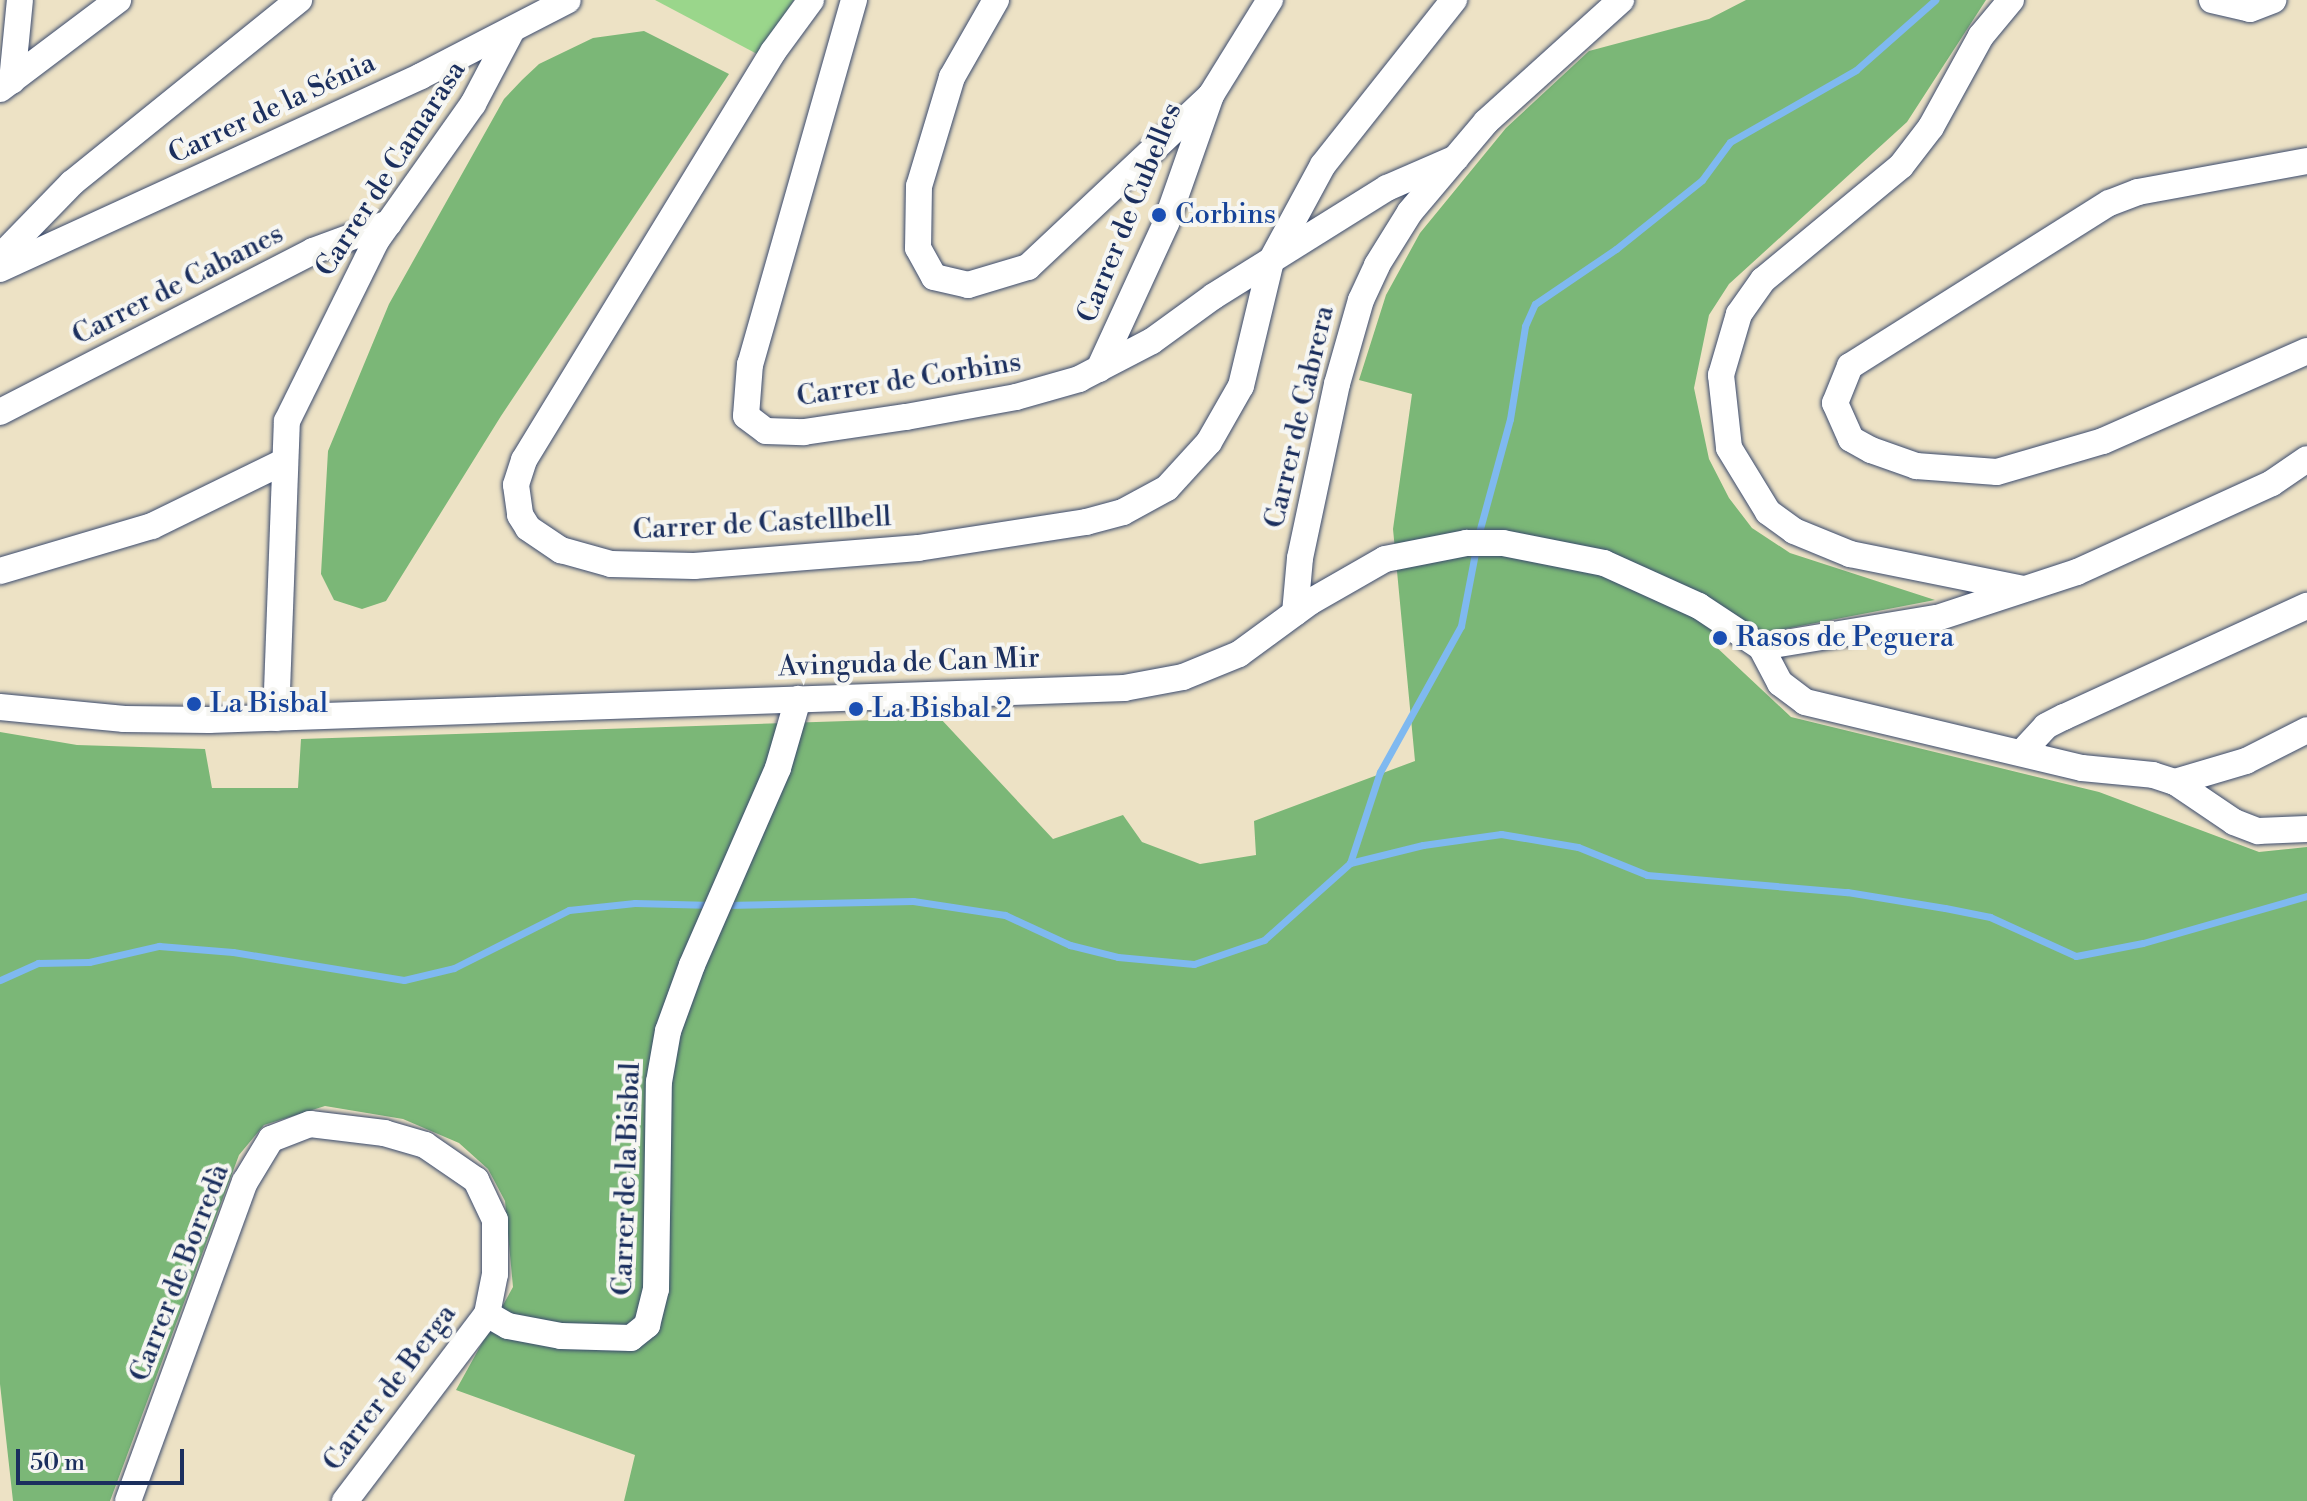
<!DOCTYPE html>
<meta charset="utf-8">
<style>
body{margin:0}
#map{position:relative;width:2307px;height:1501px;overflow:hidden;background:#ede2c5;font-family:"Libre Bodoni",serif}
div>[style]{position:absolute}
.green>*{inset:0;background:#9ad68b}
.forest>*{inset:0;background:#7bb777}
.stream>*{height:7px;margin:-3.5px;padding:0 3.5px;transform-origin:3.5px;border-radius:3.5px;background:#7fb9f0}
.roads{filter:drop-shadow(0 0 2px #3a4a6d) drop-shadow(0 0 2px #3a4a6d)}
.minor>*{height:26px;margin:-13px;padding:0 13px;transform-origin:13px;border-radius:13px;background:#fff}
.dots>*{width:22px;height:22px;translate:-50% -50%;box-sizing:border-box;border:4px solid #f6f6f2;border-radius:50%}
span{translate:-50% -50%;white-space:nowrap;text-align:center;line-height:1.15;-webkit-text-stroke:8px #f6f6f2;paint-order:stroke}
.street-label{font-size:28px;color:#1b2f5e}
.transit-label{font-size:28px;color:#164399}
.left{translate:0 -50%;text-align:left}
.scale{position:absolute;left:16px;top:1449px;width:168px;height:36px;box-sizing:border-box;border:4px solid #1b2f5e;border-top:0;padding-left:10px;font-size:24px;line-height:28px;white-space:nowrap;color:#1b2f5e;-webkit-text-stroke:6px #f6f6f2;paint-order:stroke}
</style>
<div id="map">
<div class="green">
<i style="clip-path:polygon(655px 0,794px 0,759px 55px)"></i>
</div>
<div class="forest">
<i style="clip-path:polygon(1746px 0,1986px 0,1907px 122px,1729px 284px,1709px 315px,1694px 388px,1709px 459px,1729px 498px,1752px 528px,1790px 553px,1935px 600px,1712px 643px,1791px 717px,2099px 792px,2259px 852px,2307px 847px,2307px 1501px,624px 1501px,635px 1455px,456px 1390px,513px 1287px,505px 1201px,488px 1169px,459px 1143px,403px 1119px,325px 1106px,264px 1125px,239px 1155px,110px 1501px,13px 1501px,0 1384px,0 732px,77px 745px,205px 749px,212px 788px,298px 788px,301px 739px,940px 718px,1053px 839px,1123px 815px,1142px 842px,1200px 864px,1256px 855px,1254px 821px,1415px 761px,1393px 529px,1412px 394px,1359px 380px,1386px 295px,1420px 233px,1506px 128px,1589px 51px,1709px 19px)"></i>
<i style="clip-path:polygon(644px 31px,729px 74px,501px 416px,386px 601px,362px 609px,334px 600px,321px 574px,328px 451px,389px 304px,504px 99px,522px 80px,539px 64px,593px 38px)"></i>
</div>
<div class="stream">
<i style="left:1478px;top:536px;width:121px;rotate:-74.7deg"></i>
<i style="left:1510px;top:419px;width:94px;rotate:-80.8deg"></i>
<i style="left:1525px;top:326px;width:24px;rotate:-66deg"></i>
<i style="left:1535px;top:304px;width:98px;rotate:-34.2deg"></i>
<i style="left:1616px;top:249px;width:110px;rotate:-38.7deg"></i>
<i style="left:1702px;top:180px;width:47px;rotate:-53.6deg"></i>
<i style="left:1730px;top:142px;width:145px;rotate:-29.7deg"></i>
<i style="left:1856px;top:70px;width:106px;rotate:-41.5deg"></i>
<i style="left:1350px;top:863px;width:96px;rotate:-71.8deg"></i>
<i style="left:1380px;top:772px;width:167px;rotate:-61deg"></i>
<i style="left:1461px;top:626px;width:79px;rotate:-79.1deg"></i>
<i style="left:726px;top:905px;width:187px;rotate:-1.2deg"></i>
<i style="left:913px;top:901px;width:93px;rotate:8.7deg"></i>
<i style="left:1005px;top:915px;width:72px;rotate:24.8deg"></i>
<i style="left:1070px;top:945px;width:49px;rotate:14deg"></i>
<i style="left:1118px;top:957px;width:76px;rotate:5.3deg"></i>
<i style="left:1194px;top:964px;width:74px;rotate:-18.9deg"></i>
<i style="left:1264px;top:940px;width:115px;rotate:-41.8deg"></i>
<i style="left:1350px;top:863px;width:75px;rotate:-13.9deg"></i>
<i style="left:1423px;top:845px;width:79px;rotate:-8deg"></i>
<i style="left:1501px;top:834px;width:78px;rotate:9.6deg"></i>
<i style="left:1578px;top:847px;width:74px;rotate:22.1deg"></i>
<i style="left:1647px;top:875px;width:201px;rotate:4.9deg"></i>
<i style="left:1847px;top:892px;width:99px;rotate:9.3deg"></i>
<i style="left:1945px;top:908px;width:46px;rotate:11.3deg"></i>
<i style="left:1990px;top:917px;width:94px;rotate:24.4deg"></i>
<i style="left:2076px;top:956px;width:68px;rotate:-11deg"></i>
<i style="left:2143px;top:943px;width:171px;rotate:-16deg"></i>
<i style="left:0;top:980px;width:42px;rotate:-24.1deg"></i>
<i style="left:38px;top:963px;width:51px;rotate:-1.1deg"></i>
<i style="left:89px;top:962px;width:72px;rotate:-12.9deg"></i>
<i style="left:159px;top:946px;width:74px;rotate:4.6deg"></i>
<i style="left:233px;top:952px;width:173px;rotate:9.3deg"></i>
<i style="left:404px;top:980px;width:51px;rotate:-13.5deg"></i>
<i style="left:454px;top:968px;width:129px;rotate:-26.8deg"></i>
<i style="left:569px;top:910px;width:66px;rotate:-6.1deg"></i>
<i style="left:635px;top:903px;width:78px;rotate:1.5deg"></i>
</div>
<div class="roads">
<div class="minor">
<i style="left:811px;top:0;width:64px;rotate:126.2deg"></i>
<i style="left:773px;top:52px;width:478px;rotate:121.4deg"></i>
<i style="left:524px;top:460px;width:26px;rotate:108deg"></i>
<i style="left:516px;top:485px;width:30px;rotate:82deg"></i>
<i style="left:520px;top:515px;width:15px;rotate:58deg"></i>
<i style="left:528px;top:528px;width:40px;rotate:34deg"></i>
<i style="left:561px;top:550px;width:52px;rotate:15.6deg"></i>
<i style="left:611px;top:564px;width:83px;rotate:1.4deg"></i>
<i style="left:694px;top:566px;width:225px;rotate:-4.6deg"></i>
<i style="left:918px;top:548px;width:170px;rotate:-8.8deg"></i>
<i style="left:1086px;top:522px;width:38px;rotate:-15deg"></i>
<i style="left:1123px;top:512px;width:50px;rotate:-28.6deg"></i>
<i style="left:1167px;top:488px;width:62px;rotate:-47.6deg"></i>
<i style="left:1209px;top:442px;width:64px;rotate:-60.3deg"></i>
<i style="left:1241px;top:386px;width:129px;rotate:-76.5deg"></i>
<i style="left:1271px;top:261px;width:109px;rotate:-61.6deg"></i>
<i style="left:1323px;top:165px;width:211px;rotate:-51.6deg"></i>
<i style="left:854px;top:0;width:379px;rotate:105.9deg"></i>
<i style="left:750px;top:364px;width:52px;rotate:94.4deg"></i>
<i style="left:746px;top:416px;width:25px;rotate:37deg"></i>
<i style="left:766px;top:431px;width:38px;rotate:2deg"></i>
<i style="left:804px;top:432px;width:103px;rotate:-8.4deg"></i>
<i style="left:906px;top:417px;width:112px;rotate:-10.3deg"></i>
<i style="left:1016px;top:397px;width:66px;rotate:-15.9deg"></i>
<i style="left:1079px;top:379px;width:82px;rotate:-27.5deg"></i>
<i style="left:1152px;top:341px;width:77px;rotate:-36deg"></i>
<i style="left:1214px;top:296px;width:204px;rotate:-32deg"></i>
<i style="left:1387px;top:188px;width:75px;rotate:-23.5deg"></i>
<i style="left:996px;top:0;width:89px;rotate:119.7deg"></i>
<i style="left:952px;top:77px;width:114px;rotate:106.8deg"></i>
<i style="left:919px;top:186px;width:62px;rotate:90.9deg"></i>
<i style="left:918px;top:248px;width:33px;rotate:61deg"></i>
<i style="left:934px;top:277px;width:35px;rotate:13deg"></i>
<i style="left:968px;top:285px;width:63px;rotate:-16.7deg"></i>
<i style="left:1028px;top:267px;width:251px;rotate:-43.2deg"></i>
<i style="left:2011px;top:0;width:47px;rotate:129.8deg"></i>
<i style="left:1981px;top:36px;width:104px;rotate:118.8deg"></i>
<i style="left:1931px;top:127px;width:49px;rotate:127.6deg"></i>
<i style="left:1901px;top:166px;width:179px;rotate:140.4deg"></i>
<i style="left:1763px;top:280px;width:42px;rotate:125.2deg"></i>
<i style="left:1739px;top:314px;width:64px;rotate:106.4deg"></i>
<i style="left:1721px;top:375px;width:73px;rotate:83.7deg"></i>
<i style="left:1729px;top:448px;width:75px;rotate:58.6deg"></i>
<i style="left:1768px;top:512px;width:32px;rotate:36deg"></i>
<i style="left:1794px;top:531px;width:61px;rotate:22.3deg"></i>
<i style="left:1850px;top:554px;width:177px;rotate:11.4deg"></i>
<i style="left:2212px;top:0;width:39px;rotate:13deg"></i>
<i style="left:2250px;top:9px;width:25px;rotate:-21deg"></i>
<i style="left:12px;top:81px;width:81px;rotate:-84.4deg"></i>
<i style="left:0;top:89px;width:148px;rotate:-37deg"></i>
<i style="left:2307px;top:161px;width:172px;rotate:169.6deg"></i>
<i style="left:2138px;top:192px;width:31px;rotate:159deg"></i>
<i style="left:2109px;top:203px;width:306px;rotate:147.8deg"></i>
<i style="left:1850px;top:366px;width:40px;rotate:112deg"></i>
<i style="left:1835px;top:403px;width:39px;rotate:66deg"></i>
<i style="left:1851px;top:439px;width:23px;rotate:29deg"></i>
<i style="left:1871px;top:450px;width:48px;rotate:19.6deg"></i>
<i style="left:1916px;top:466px;width:81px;rotate:4.2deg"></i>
<i style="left:1997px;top:472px;width:110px;rotate:-16.3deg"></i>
<i style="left:2103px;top:441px;width:223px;rotate:-23.8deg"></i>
<i style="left:0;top:257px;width:103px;rotate:-45.8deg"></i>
<i style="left:72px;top:183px;width:292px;rotate:-38.9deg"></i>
<i style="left:0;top:269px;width:463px;rotate:-24.6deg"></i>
<i style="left:421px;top:76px;width:165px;rotate:-27.3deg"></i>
<i style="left:1099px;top:369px;width:161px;rotate:-65.3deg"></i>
<i style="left:1166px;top:223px;width:136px;rotate:-70.6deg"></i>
<i style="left:1211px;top:95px;width:112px;rotate:-58.2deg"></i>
<i style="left:0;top:412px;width:352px;rotate:-27.2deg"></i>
<i style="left:313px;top:251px;width:81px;rotate:-20.2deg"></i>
<i style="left:0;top:571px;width:159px;rotate:-16.5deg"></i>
<i style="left:152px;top:526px;width:144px;rotate:-26deg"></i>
<i style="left:1295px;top:613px;width:55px;rotate:-84.8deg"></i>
<i style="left:1300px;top:558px;width:178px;rotate:-78deg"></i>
<i style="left:1337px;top:384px;width:87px;rotate:-74.1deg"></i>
<i style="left:1361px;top:300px;width:38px;rotate:-65deg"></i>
<i style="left:1377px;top:265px;width:62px;rotate:-58.1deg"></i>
<i style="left:1410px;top:212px;width:118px;rotate:-49.8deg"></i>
<i style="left:1486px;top:122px;width:182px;rotate:-42.1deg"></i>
<i style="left:1761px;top:647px;width:178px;rotate:-9.4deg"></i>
<i style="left:1937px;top:618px;width:147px;rotate:-18.2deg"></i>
<i style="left:2077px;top:572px;width:214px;rotate:-24.5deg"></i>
<i style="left:2272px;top:483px;width:42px;rotate:-34.4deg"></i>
<i style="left:0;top:707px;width:125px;rotate:5.5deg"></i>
<i style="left:124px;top:719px;width:85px;rotate:0.7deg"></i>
<i style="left:209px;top:720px;width:916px;rotate:-2deg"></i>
<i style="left:1124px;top:688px;width:60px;rotate:-10.6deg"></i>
<i style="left:1183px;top:677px;width:61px;rotate:-22.3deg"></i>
<i style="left:1239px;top:654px;width:88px;rotate:-36.2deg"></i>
<i style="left:1310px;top:602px;width:86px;rotate:-29.8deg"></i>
<i style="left:1385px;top:559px;width:83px;rotate:-11.2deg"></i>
<i style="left:1466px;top:543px;width:37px"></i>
<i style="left:1503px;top:543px;width:103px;rotate:11.2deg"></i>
<i style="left:1604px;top:563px;width:104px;rotate:24.4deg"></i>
<i style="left:1699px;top:606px;width:74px;rotate:33.5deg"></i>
<i style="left:1761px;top:647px;width:41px;rotate:62.2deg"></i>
<i style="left:1780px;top:683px;width:31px;rotate:37deg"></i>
<i style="left:1805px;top:702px;width:285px;rotate:13.4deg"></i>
<i style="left:2082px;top:768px;width:71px;rotate:5.6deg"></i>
<i style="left:2153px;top:775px;width:23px;rotate:18deg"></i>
<i style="left:2175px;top:782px;width:71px;rotate:34.1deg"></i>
<i style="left:2234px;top:822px;width:26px;rotate:21deg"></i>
<i style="left:2258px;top:831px;width:49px;rotate:-2.3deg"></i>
<i style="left:276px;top:718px;width:297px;rotate:-87.9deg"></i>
<i style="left:287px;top:421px;width:201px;rotate:-63.7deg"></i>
<i style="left:376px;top:241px;width:168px;rotate:-54.7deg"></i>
<i style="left:473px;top:104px;width:84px;rotate:-62.2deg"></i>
<i style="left:2022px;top:752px;width:35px;rotate:-47deg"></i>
<i style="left:2046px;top:726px;width:20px;rotate:-27deg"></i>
<i style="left:2064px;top:717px;width:267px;rotate:-24.6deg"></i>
<i style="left:2175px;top:782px;width:74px;rotate:-16.5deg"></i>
<i style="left:2246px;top:761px;width:68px;rotate:-26.9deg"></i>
<i style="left:487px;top:1314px;width:24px;rotate:30deg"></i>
<i style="left:508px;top:1326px;width:54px;rotate:10.7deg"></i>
<i style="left:561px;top:1336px;width:70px;rotate:1.6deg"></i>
<i style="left:631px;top:1338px;width:21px;rotate:-39deg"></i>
<i style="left:647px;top:1325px;width:37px;rotate:-76deg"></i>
<i style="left:656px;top:1289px;width:207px;rotate:-89.2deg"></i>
<i style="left:659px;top:1082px;width:52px;rotate:-80deg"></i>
<i style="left:668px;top:1031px;width:70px;rotate:-70deg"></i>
<i style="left:692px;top:965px;width:215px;rotate:-66.4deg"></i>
<i style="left:778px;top:768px;width:72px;rotate:-73.8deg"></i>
<i style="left:128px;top:1501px;width:340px;rotate:-69.9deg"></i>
<i style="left:245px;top:1182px;width:50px;rotate:-58.8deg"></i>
<i style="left:271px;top:1139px;width:42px;rotate:-21deg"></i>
<i style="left:310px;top:1124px;width:75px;rotate:6.9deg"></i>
<i style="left:384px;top:1133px;width:43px;rotate:16.3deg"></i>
<i style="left:425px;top:1145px;width:62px;rotate:34.5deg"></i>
<i style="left:476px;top:1180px;width:44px;rotate:64.6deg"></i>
<i style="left:495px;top:1220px;width:54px;rotate:90deg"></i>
<i style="left:495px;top:1274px;width:41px;rotate:101.3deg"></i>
<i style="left:487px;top:1314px;width:235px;rotate:127.2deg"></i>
</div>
</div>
<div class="dots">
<i style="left:1159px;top:215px;background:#1a4fb4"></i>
<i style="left:1720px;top:638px;background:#1a4fb4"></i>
<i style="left:194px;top:704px;background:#1a4fb4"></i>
<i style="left:856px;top:709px;background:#1a4fb4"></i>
</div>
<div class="street-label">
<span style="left:272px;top:109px;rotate:-25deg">Carrer de la Sénia</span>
<span style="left:391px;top:169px;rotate:-57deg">Carrer de Camarasa</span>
<span style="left:1130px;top:213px;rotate:-68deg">Carrer de Cubelles</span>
<span style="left:178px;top:285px;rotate:-27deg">Carrer de Cabanes</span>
<span style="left:909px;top:380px;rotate:-9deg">Carrer de Corbins</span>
<span style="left:1300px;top:417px;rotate:-77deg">Carrer de Cabrera</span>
<span style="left:762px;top:524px;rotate:-3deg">Carrer de Castellbell</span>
<span style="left:909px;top:663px;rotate:-2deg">Avinguda de Can Mir</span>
<span style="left:627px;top:1179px;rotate:-88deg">Carrer de la Bisbal</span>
<span style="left:180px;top:1273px;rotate:-69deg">Carrer de Borredà</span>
<span style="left:390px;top:1388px;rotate:-53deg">Carrer de Berga</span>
</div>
<div class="transit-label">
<span class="left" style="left:1175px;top:215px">Corbins</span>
<span class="left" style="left:1736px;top:638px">Rasos de Peguera</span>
<span class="left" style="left:210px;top:704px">La Bisbal</span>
<span class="left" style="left:872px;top:709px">La Bisbal 2</span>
</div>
<div class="scale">50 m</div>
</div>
